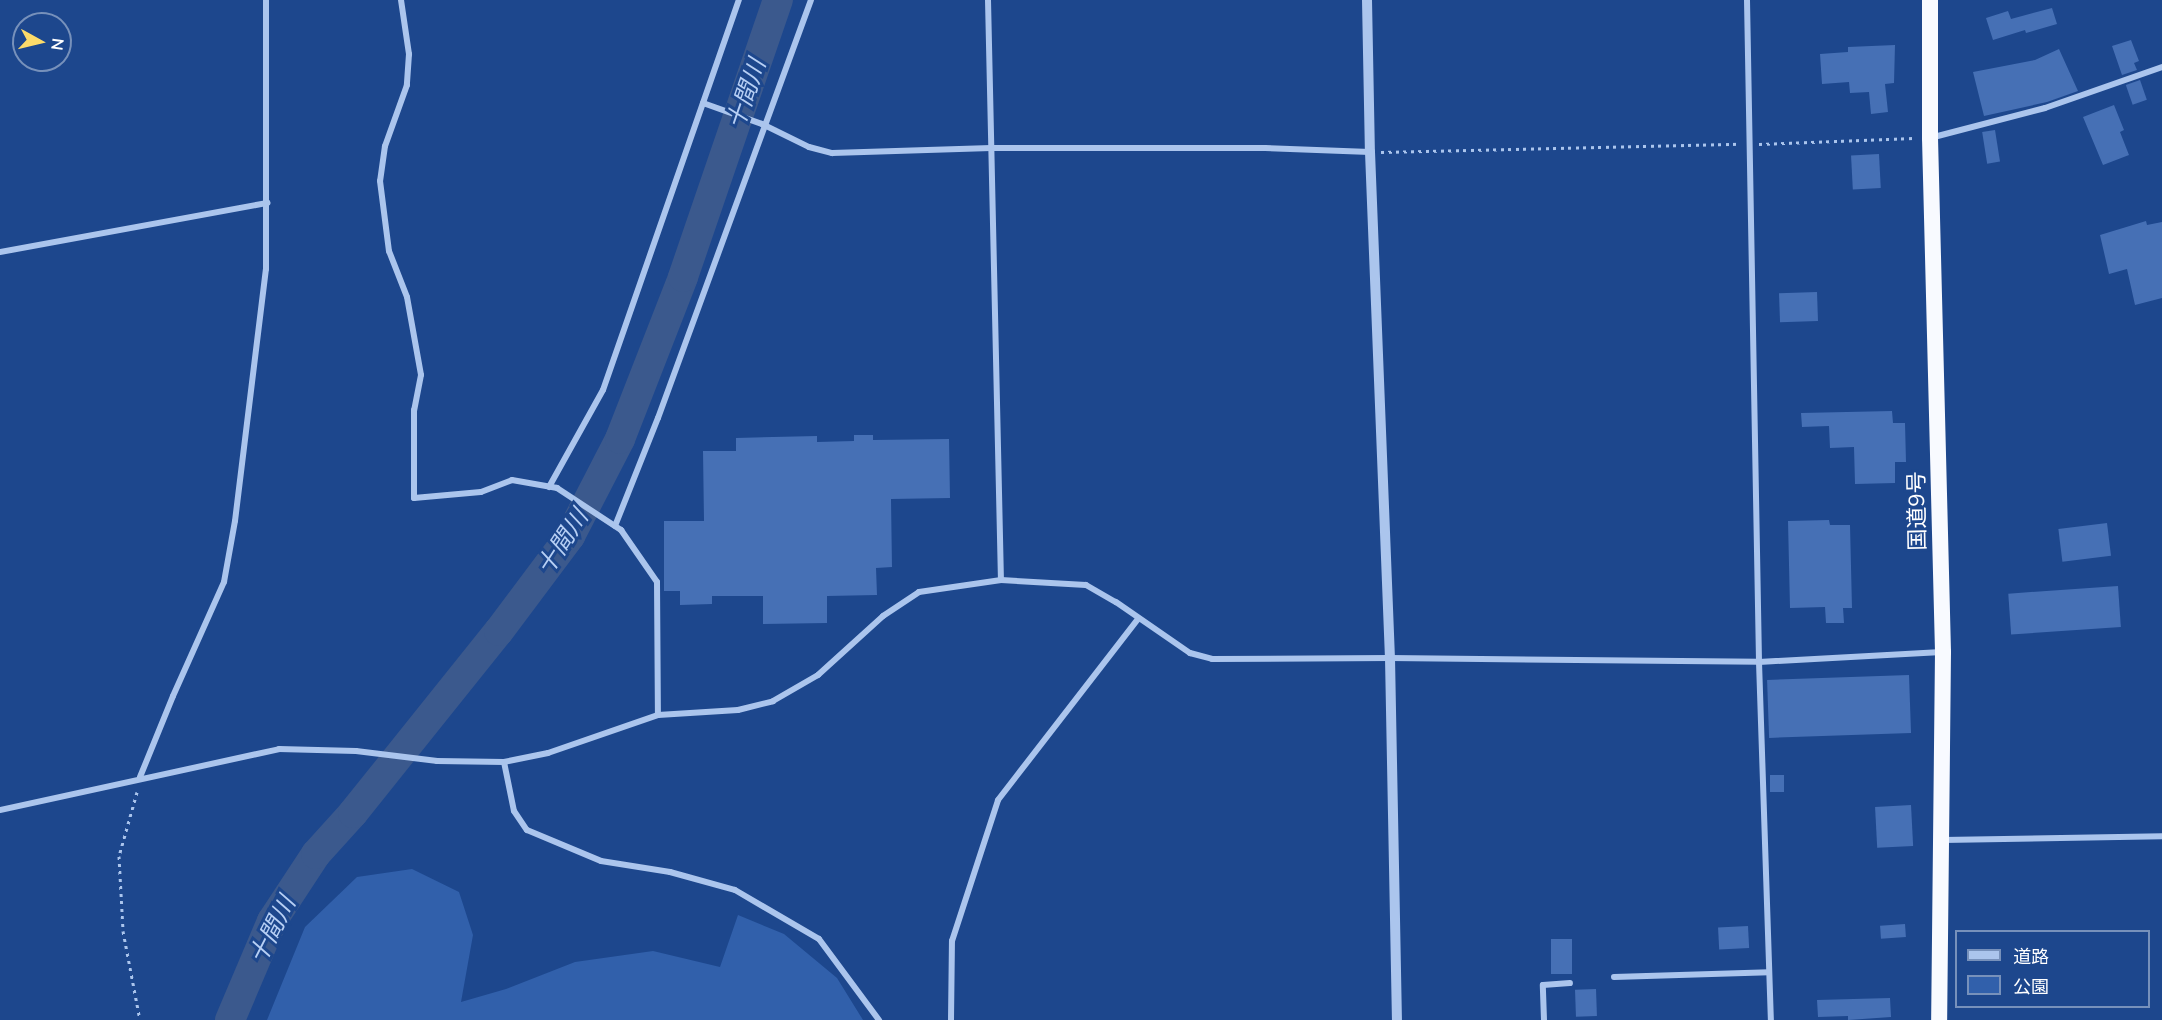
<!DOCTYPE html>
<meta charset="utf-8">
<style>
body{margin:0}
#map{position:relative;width:2162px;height:1020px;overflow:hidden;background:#1d478d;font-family:Mulish,"Noto Sans JP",sans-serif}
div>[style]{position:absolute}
.green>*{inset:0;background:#3160ab}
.river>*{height:30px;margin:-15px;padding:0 15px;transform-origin:15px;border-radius:15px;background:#3b598d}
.building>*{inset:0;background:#4670b5;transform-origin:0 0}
.path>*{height:3px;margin-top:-1.5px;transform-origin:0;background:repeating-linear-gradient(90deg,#abc5ed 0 3px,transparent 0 7.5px)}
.minor>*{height:6px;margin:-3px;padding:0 3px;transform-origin:3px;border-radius:3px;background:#abc5ed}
.tertiary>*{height:10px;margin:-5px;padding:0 5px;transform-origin:5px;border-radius:5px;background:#abc5ed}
.trunk>*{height:16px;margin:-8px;padding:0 8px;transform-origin:8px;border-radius:8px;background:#f8faff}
span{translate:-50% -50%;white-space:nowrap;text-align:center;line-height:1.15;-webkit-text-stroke:6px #1d478d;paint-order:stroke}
.street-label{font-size:22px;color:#fff}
.water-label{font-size:24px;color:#b7cff4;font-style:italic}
.legend{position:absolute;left:1955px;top:930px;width:195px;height:78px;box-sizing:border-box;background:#1d478d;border:2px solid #7791bb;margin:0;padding:8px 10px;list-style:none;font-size:18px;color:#fff}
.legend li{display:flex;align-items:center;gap:12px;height:30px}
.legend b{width:30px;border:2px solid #7791bb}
.north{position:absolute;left:12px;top:12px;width:60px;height:60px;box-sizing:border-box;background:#1d478d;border:2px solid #7791bb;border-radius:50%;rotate:98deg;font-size:16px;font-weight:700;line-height:24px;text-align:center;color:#fff}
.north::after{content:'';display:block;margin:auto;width:21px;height:27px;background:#fcdb6a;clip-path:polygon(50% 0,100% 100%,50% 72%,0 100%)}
</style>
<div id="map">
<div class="green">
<i style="clip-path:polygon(412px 869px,459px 892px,473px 935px,461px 1002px,506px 989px,575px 962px,653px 951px,720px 967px,738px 915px,784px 934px,837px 978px,863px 1020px,267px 1020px,305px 927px,357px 877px)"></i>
</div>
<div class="river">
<i style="left:230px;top:1020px;width:108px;rotate:-67deg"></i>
<i style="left:272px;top:921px;width:80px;rotate:-56.7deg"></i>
<i style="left:316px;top:854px;width:55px;rotate:-47.9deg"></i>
<i style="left:353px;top:813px;width:233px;rotate:-51.3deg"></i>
<i style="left:499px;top:631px;width:119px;rotate:-53.2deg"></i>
<i style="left:570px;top:536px;width:109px;rotate:-62.7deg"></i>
<i style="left:620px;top:439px;width:174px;rotate:-68.7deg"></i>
<i style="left:683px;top:277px;width:293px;rotate:-71.1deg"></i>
</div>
<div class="building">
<i style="clip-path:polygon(2052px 8px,2057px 24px,2026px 33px,2025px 30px,1993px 40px,1986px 18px,2008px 11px,2011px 19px)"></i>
<i style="clip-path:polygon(2131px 40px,2139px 61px,2134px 63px,2137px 70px,2122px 75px,2112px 46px)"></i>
<i style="clip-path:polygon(1895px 45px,1894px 83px,1885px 84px,1888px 112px,1871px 114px,1869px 92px,1850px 93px,1849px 82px,1822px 84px,1820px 54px,1848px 52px,1848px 47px)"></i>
<i style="clip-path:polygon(2059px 49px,2078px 91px,2047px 102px,1984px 116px,1973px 72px,2035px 60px)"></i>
<i style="left:2140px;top:80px;width:21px;height:15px;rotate:71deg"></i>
<i style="clip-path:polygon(2114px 105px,2124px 130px,2120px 132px,2129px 155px,2103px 165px,2083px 117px)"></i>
<i style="left:1995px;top:130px;width:32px;height:13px;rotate:81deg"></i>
<i style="left:1879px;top:154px;width:34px;height:28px;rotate:87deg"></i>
<i style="clip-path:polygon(2146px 221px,2147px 225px,2162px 222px,2162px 298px,2135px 305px,2127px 269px,2109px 274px,2100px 235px)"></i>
<i style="left:1817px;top:292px;width:29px;height:38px;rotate:88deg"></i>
<i style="clip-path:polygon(1892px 411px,1893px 423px,1905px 423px,1906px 462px,1895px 462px,1895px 483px,1855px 484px,1854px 447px,1830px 448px,1829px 426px,1802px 427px,1801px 413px)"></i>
<i style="clip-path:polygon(854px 435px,873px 435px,873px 440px,949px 439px,950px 498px,891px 499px,892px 567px,876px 568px,877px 595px,827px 596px,827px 623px,763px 624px,763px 596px,712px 596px,712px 604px,680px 605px,680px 591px,664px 591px,664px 521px,704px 521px,703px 451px,736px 451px,736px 438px,817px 436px,817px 442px,854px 441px)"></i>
<i style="clip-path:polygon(1829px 520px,1830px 525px,1850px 525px,1852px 608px,1843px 608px,1844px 623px,1826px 623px,1825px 607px,1790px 608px,1788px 521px)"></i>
<i style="left:2107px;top:523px;width:33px;height:49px;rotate:83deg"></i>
<i style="left:2118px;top:586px;width:41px;height:110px;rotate:86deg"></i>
<i style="left:1909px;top:675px;width:58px;height:142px;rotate:88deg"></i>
<i style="left:1770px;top:775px;width:14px;height:17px"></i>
<i style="left:1911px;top:805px;width:41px;height:36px;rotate:87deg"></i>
<i style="left:1905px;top:924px;width:13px;height:25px;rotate:86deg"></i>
<i style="left:1748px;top:926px;width:22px;height:30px;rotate:87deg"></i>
<i style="left:1551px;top:939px;width:21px;height:35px"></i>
<i style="left:1596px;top:989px;width:27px;height:21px;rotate:88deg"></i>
<i style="clip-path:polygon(1890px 998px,1891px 1017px,1848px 1020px,1848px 1016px,1818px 1017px,1817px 1000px)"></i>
</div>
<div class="path">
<i style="left:1759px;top:144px;width:155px;rotate:-2.2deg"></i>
<i style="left:1381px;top:152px;width:360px;rotate:-1.3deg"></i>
<i style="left:137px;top:792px;width:66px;rotate:105.7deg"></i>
<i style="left:119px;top:856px;width:75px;rotate:86.9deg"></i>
<i style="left:123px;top:931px;width:91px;rotate:79.2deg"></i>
</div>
<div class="minor">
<i style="left:401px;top:0;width:55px;rotate:81.6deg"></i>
<i style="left:409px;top:54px;width:31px;rotate:94deg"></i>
<i style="left:407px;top:85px;width:65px;rotate:109.8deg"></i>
<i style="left:385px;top:146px;width:35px;rotate:98deg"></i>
<i style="left:380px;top:181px;width:71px;rotate:82.7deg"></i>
<i style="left:389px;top:251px;width:49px;rotate:68.6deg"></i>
<i style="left:407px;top:297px;width:79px;rotate:79.8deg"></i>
<i style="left:421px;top:375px;width:36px;rotate:101deg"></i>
<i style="left:414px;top:410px;width:88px;rotate:90deg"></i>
<i style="left:414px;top:498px;width:67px;rotate:-5.1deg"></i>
<i style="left:481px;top:492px;width:33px;rotate:-21deg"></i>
<i style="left:512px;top:480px;width:46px;rotate:10.1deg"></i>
<i style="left:557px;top:488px;width:77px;rotate:33.3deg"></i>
<i style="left:621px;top:530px;width:63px;rotate:55.3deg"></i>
<i style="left:657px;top:582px;width:133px;rotate:89.6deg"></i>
<i style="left:988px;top:0;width:580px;rotate:88.72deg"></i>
<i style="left:1747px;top:0;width:662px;rotate:88.96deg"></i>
<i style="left:1759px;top:662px;width:358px;rotate:88.1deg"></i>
<i style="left:703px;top:103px;width:63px;rotate:19.6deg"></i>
<i style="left:762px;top:124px;width:52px;rotate:26.1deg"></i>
<i style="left:809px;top:147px;width:24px;rotate:15deg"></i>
<i style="left:832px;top:153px;width:159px;rotate:-1.8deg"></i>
<i style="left:991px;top:148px;width:274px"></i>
<i style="left:1265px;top:148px;width:105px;rotate:2.2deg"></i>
<i style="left:1930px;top:138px;width:119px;rotate:-14.6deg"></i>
<i style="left:2045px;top:108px;width:124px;rotate:-19.3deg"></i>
<i style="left:0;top:252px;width:272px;rotate:-10.4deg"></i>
<i style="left:549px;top:487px;width:111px;rotate:-60.9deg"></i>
<i style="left:603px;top:390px;width:413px;rotate:-70.8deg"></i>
<i style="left:615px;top:526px;width:116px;rotate:-68.3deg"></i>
<i style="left:658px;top:418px;width:445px;rotate:-69.9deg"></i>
<i style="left:504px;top:762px;width:50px;rotate:78.5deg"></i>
<i style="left:514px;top:811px;width:23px;rotate:56deg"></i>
<i style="left:527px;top:830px;width:80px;rotate:22.7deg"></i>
<i style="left:601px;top:861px;width:70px;rotate:9.1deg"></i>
<i style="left:670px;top:872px;width:67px;rotate:15.5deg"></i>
<i style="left:735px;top:890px;width:97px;rotate:30.3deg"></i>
<i style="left:819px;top:939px;width:101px;rotate:53.5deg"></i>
<i style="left:140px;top:777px;width:87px;rotate:-67.8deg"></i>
<i style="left:173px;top:696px;width:125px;rotate:-65.9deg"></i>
<i style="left:224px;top:582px;width:62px;rotate:-79.8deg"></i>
<i style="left:235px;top:521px;width:254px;rotate:-83deg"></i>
<i style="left:266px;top:269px;width:269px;rotate:-90deg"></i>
<i style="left:0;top:810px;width:286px;rotate:-12.3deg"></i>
<i style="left:279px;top:749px;width:77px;rotate:1.5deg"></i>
<i style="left:356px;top:751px;width:82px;rotate:7deg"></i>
<i style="left:437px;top:761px;width:67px;rotate:0.9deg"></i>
<i style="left:504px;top:762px;width:45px;rotate:-11.6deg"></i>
<i style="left:548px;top:753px;width:116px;rotate:-19.1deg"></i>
<i style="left:658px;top:715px;width:80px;rotate:-3.6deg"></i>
<i style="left:738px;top:710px;width:36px;rotate:-14deg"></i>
<i style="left:773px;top:701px;width:52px;rotate:-30deg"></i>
<i style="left:818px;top:675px;width:88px;rotate:-42.2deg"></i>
<i style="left:883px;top:616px;width:43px;rotate:-33.7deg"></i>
<i style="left:919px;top:592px;width:83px;rotate:-8.3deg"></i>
<i style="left:1001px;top:580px;width:85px;rotate:3.4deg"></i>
<i style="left:1086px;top:585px;width:34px;rotate:30deg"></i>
<i style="left:1116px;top:602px;width:90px;rotate:34.6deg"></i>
<i style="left:1190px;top:653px;width:23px;rotate:15deg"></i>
<i style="left:1212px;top:659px;width:178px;rotate:-0.3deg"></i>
<i style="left:1390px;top:658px;width:369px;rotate:0.6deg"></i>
<i style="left:1759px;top:662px;width:183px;rotate:-3.1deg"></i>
<i style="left:1943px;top:840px;width:219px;rotate:-1deg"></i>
<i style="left:1614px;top:977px;width:155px;rotate:-1.8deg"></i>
<i style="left:951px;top:1020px;width:79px;rotate:-89.3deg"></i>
<i style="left:952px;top:941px;width:148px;rotate:-71.9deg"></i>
<i style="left:998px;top:800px;width:229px;rotate:-52.3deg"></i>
<i style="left:1544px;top:1020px;width:35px;rotate:-92deg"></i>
<i style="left:1543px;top:985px;width:27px;rotate:-4deg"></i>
</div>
<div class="tertiary">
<i style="left:1367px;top:0;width:152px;rotate:88.9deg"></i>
<i style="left:1370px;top:152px;width:506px;rotate:87.74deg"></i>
<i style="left:1390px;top:658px;width:362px;rotate:88.9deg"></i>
</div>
<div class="trunk">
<i style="left:1930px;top:0;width:138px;rotate:90deg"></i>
<i style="left:1930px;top:138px;width:514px;rotate:88.55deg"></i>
<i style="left:1943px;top:652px;width:368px;rotate:90.6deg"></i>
</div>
<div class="street-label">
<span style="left:1917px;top:511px;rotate:-91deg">国道9号</span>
</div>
<div class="water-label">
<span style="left:746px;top:94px;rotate:-71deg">十間川</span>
<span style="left:562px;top:542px;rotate:-57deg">十間川</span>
<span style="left:272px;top:930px;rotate:-63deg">十間川</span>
</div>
<ul class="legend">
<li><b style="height:8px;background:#abc5ed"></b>道路</li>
<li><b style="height:16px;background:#3160ab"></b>公園</li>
</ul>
<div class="north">N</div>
</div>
